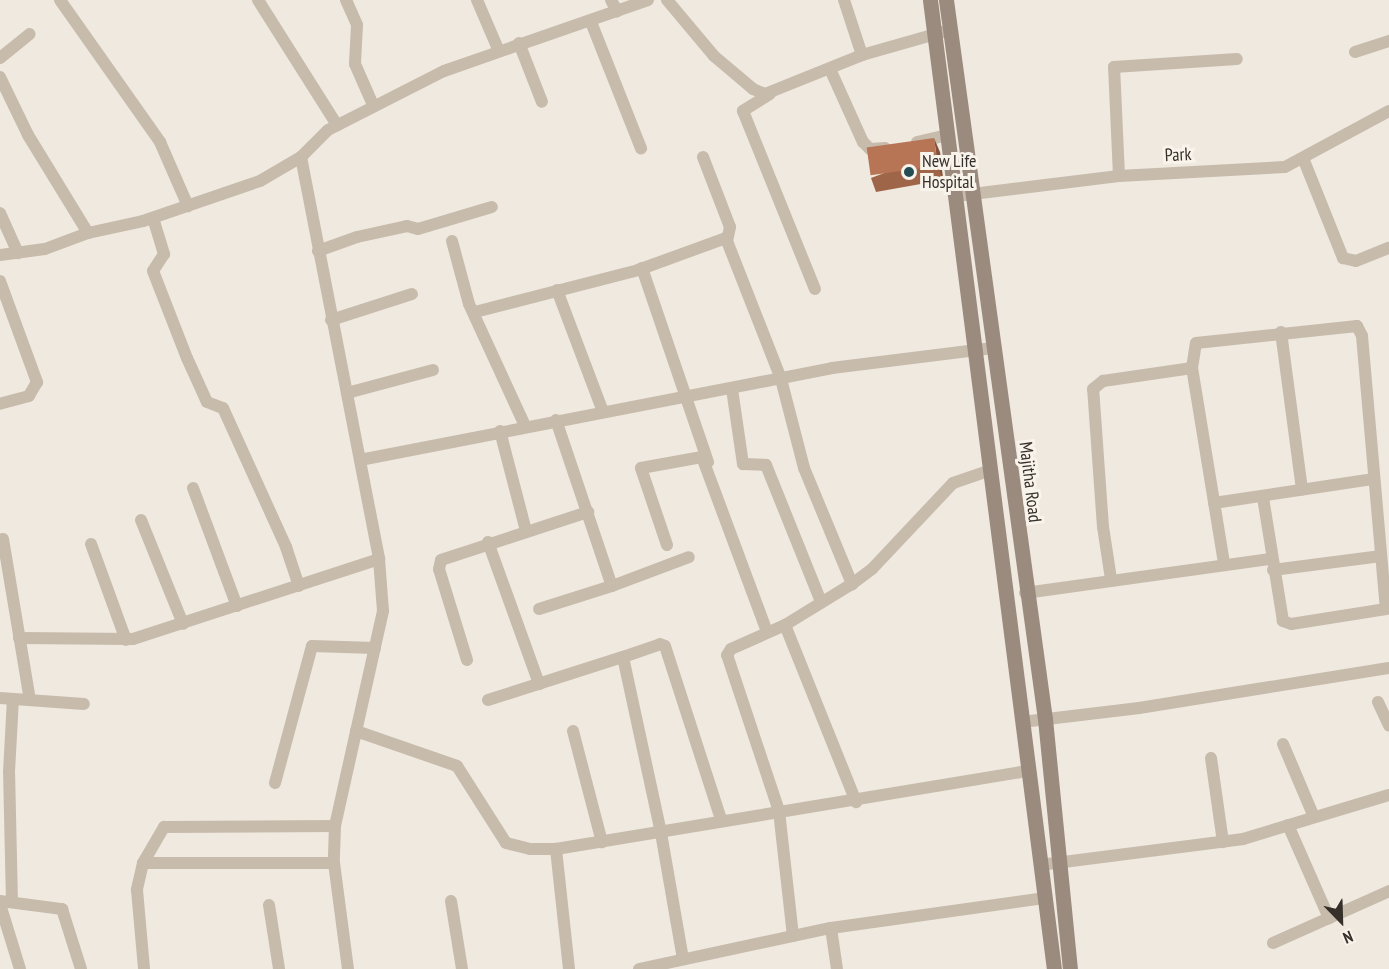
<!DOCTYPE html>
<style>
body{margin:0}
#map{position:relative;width:1389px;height:969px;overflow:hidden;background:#f0e9df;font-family:"PT Sans Narrow",sans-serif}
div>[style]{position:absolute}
.minor>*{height:12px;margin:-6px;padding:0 6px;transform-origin:6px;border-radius:6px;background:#c7bbac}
.secondary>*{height:15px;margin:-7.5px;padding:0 7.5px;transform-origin:7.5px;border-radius:7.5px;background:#9b8a7e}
.wall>*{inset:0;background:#9e6549}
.shaded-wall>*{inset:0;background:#81523c}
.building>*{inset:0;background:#b87555;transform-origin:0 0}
.dots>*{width:16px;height:16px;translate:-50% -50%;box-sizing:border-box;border:3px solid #f8f3eb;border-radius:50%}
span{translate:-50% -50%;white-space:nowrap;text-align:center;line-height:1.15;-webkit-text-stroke:6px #f8f3eb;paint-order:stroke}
.street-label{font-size:18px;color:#362f2a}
.poi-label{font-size:18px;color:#362f2a}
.left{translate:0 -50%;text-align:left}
.north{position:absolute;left:1311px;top:891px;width:60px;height:60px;-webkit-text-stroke:4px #f8f3eb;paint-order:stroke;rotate:157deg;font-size:16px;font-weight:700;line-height:24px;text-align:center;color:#362f2a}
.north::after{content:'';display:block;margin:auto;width:21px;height:27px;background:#362f2a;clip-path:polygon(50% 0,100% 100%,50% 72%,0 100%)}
</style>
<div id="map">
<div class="minor">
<i style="left:60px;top:0;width:174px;rotate:54.8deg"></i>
<i style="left:160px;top:142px;width:70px;rotate:66.4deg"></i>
<i style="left:258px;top:0;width:148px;rotate:57.7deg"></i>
<i style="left:346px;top:0;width:27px;rotate:66deg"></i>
<i style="left:357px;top:25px;width:39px;rotate:93deg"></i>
<i style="left:355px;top:64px;width:45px;rotate:66.3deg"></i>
<i style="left:477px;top:0;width:53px;rotate:66.8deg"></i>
<i style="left:611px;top:0;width:13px;rotate:61deg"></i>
<i style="left:667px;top:0;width:73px;rotate:50deg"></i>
<i style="left:714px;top:56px;width:51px;rotate:40.2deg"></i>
<i style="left:753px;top:89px;width:13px;rotate:23deg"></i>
<i style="left:765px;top:94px;width:105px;rotate:-21.9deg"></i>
<i style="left:862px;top:55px;width:84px;rotate:-15.9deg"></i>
<i style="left:844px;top:0;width:58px;rotate:71.9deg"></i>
<i style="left:591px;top:22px;width:136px;rotate:68.4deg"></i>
<i style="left:519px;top:43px;width:63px;rotate:68.7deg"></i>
<i style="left:1355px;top:52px;width:36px;rotate:-18deg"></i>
<i style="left:0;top:58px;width:38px;rotate:-39deg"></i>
<i style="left:830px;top:69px;width:80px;rotate:65.7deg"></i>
<i style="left:863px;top:142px;width:10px;rotate:45deg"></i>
<i style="left:870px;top:149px;width:15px;rotate:-4deg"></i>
<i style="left:0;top:77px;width:64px;rotate:64.2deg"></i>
<i style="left:28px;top:135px;width:115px;rotate:58.5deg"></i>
<i style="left:770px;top:94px;width:32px;rotate:148deg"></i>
<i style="left:743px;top:111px;width:192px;rotate:68deg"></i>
<i style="left:917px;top:142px;width:32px;rotate:-13deg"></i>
<i style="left:301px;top:157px;width:409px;rotate:79deg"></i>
<i style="left:379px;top:559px;width:52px;rotate:85.6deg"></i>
<i style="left:383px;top:611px;width:220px;rotate:102.6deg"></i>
<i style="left:335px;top:826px;width:37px;rotate:92deg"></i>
<i style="left:334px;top:863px;width:107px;rotate:82.5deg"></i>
<i style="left:703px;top:157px;width:75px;rotate:68.9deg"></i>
<i style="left:730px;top:227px;width:14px;rotate:102deg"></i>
<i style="left:727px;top:241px;width:148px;rotate:68.6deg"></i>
<i style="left:781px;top:379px;width:92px;rotate:75.5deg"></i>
<i style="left:804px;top:468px;width:126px;rotate:67.5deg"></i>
<i style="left:852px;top:584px;width:25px;rotate:-37deg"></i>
<i style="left:872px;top:569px;width:118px;rotate:-46.7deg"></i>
<i style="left:953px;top:483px;width:39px;rotate:-19deg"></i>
<i style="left:1303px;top:158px;width:108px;rotate:68.2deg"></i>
<i style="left:1343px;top:258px;width:13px;rotate:13deg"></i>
<i style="left:1356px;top:261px;width:35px;rotate:-22deg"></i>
<i style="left:1119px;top:176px;width:109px;rotate:-92.6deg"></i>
<i style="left:1114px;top:67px;width:123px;rotate:-3.7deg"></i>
<i style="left:956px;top:196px;width:164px;rotate:-7deg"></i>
<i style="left:1119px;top:176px;width:166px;rotate:-3.1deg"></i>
<i style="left:1285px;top:167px;width:118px;rotate:-28.3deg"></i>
<i style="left:0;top:213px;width:44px;rotate:65.8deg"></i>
<i style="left:153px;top:218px;width:38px;rotate:73deg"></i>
<i style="left:164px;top:254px;width:20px;rotate:123deg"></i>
<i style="left:153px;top:271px;width:93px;rotate:68.7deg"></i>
<i style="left:187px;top:358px;width:48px;rotate:65.6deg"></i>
<i style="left:207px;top:402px;width:17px;rotate:21deg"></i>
<i style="left:223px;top:408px;width:153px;rotate:65.6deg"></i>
<i style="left:286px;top:547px;width:41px;rotate:71.6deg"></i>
<i style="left:452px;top:241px;width:65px;rotate:74.9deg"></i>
<i style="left:469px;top:304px;width:134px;rotate:65.3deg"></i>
<i style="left:318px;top:251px;width:41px;rotate:-19.7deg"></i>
<i style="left:357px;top:237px;width:51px;rotate:-12.4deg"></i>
<i style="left:407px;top:226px;width:11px;rotate:15deg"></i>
<i style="left:418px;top:229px;width:77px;rotate:-16.6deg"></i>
<i style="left:0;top:255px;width:45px;rotate:-7.6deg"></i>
<i style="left:45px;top:249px;width:46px;rotate:-20.4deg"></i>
<i style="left:88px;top:233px;width:56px;rotate:-12.3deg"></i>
<i style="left:143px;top:221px;width:124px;rotate:-18.9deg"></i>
<i style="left:260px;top:181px;width:48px;rotate:-30.3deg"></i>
<i style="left:301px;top:157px;width:38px;rotate:-45deg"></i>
<i style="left:328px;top:130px;width:130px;rotate:-27deg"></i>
<i style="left:444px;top:71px;width:216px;rotate:-19.2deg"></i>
<i style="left:642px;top:268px;width:205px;rotate:71.2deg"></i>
<i style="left:0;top:281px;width:108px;rotate:69.9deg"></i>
<i style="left:37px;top:382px;width:16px;rotate:120deg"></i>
<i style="left:29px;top:396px;width:30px;rotate:165deg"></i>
<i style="left:557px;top:290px;width:130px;rotate:69.3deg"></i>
<i style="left:475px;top:312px;width:168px;rotate:-14.4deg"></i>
<i style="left:638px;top:270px;width:94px;rotate:-20deg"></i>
<i style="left:331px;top:320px;width:85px;rotate:-17.8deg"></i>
<i style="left:1281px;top:332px;width:159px;rotate:82.4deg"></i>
<i style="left:732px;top:389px;width:76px;rotate:81.7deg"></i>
<i style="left:743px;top:464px;width:23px;rotate:2deg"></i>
<i style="left:766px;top:465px;width:148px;rotate:68.1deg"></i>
<i style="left:347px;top:393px;width:89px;rotate:-15deg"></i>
<i style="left:556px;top:420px;width:175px;rotate:71.4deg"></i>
<i style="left:612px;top:586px;width:82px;rotate:-20.6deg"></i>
<i style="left:500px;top:431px;width:103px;rotate:75.4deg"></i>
<i style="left:360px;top:460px;width:481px;rotate:-11deg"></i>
<i style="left:832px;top:368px;width:162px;rotate:-7.1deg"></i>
<i style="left:193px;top:488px;width:126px;rotate:69.6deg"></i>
<i style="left:1214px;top:503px;width:160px;rotate:-8.6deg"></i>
<i style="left:141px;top:520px;width:112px;rotate:68deg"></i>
<i style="left:3px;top:539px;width:163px;rotate:80.5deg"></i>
<i style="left:488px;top:542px;width:151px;rotate:70.2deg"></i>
<i style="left:91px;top:544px;width:102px;rotate:70deg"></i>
<i style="left:667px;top:545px;width:81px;rotate:-108.7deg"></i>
<i style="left:641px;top:468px;width:62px;rotate:-10.2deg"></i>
<i style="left:702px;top:457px;width:187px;rotate:69.6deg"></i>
<i style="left:1224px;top:563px;width:198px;rotate:-99.3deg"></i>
<i style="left:1192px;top:368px;width:25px;rotate:-81deg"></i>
<i style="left:1196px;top:343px;width:162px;rotate:-6deg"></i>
<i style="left:1357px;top:326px;width:11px;rotate:63deg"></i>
<i style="left:1362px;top:336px;width:274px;rotate:85deg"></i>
<i style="left:1386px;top:609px;width:96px;rotate:171deg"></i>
<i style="left:1291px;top:624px;width:9px;rotate:-159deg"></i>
<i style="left:1283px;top:621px;width:126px;rotate:-99.2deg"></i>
<i style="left:1273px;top:570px;width:109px;rotate:-7.4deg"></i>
<i style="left:1111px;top:579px;width:53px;rotate:-98.7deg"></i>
<i style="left:1103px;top:527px;width:138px;rotate:-94.1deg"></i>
<i style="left:1093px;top:389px;width:13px;rotate:-39deg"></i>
<i style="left:1103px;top:381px;width:90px;rotate:-8.3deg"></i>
<i style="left:1025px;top:593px;width:248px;rotate:-7.9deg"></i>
<i style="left:539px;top:609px;width:77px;rotate:-17.5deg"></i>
<i style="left:785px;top:625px;width:191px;rotate:68.1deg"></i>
<i style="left:19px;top:638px;width:114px;rotate:0.5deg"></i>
<i style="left:133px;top:639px;width:259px;rotate:-18deg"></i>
<i style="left:623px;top:657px;width:39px;rotate:-19deg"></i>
<i style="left:660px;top:644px;width:5px;rotate:22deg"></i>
<i style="left:665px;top:646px;width:182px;rotate:72.1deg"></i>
<i style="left:467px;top:660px;width:95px;rotate:-107.1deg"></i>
<i style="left:439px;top:569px;width:9px;rotate:-77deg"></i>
<i style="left:441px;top:560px;width:155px;rotate:-18.1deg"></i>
<i style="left:0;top:698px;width:84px;rotate:4.1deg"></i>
<i style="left:488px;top:700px;width:142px;rotate:-17.7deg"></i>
<i style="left:623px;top:657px;width:180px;rotate:77.8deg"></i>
<i style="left:661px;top:833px;width:128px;rotate:80.1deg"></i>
<i style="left:1378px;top:702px;width:26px;rotate:65deg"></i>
<i style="left:1022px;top:722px;width:118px;rotate:-6.8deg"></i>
<i style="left:1139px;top:708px;width:253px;rotate:-9.1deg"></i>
<i style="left:356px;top:731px;width:107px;rotate:19.1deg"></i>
<i style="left:457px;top:766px;width:91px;rotate:57.5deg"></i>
<i style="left:506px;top:843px;width:25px;rotate:14deg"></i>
<i style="left:530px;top:849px;width:26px"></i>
<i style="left:573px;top:731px;width:115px;rotate:75.4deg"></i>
<i style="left:1283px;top:744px;width:79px;rotate:67deg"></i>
<i style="left:1211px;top:758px;width:85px;rotate:81.9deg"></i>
<i style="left:275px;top:783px;width:142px;rotate:-74.9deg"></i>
<i style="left:312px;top:646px;width:63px;rotate:1.8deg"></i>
<i style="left:1288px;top:825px;width:102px;rotate:66.2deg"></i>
<i style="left:143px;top:863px;width:28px;rotate:103deg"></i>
<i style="left:137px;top:890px;width:79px;rotate:84.9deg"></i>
<i style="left:334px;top:863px;width:191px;rotate:180deg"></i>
<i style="left:143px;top:863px;width:42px;rotate:-59.7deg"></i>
<i style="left:164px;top:827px;width:171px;rotate:-0.3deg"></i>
<i style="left:1040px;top:865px;width:205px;rotate:-7.3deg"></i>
<i style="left:1243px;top:839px;width:152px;rotate:-16.8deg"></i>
<i style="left:0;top:901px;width:63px;rotate:7.4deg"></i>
<i style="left:62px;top:909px;width:63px;rotate:72.4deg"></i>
<i style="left:451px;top:901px;width:69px;rotate:80.8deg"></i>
<i style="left:12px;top:902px;width:130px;rotate:-91.3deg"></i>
<i style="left:9px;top:772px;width:73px;rotate:-86.9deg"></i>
<i style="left:0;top:904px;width:68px;rotate:72.9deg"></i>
<i style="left:269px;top:905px;width:65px;rotate:81.1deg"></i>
<i style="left:831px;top:928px;width:41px;rotate:81.7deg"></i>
<i style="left:793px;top:936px;width:126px;rotate:-96.4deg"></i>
<i style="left:779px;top:811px;width:164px;rotate:-108.4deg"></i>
<i style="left:727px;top:655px;width:7px;rotate:-56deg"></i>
<i style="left:731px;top:649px;width:59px;rotate:-24deg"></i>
<i style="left:785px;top:625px;width:79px;rotate:-31.5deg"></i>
<i style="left:1273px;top:943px;width:127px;rotate:-24.1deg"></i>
<i style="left:569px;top:969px;width:121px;rotate:-96.2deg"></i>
<i style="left:556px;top:849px;width:478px;rotate:-9.4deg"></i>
<i style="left:639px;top:969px;width:196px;rotate:-12.1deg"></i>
<i style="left:831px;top:928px;width:215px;rotate:-8deg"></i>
</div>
<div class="secondary">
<i style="left:930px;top:0;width:977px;rotate:82.71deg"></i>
<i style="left:946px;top:0;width:726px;rotate:82.16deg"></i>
<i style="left:1045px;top:719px;width:251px;rotate:84.3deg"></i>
</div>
<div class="wall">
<i style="clip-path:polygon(940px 152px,943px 180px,876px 192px,871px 178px)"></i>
</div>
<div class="shaded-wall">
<i style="clip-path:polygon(934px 138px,940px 152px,943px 180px,938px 166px)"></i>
</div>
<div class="building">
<i style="left:934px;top:138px;width:28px;height:68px;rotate:82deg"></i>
</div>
<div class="dots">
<i style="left:909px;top:172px;background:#244c53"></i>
</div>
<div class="street-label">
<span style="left:1178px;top:155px;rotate:-3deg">Park</span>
<span style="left:1030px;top:482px;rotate:83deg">Majitha Road</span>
</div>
<div class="poi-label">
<span class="left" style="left:922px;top:172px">New Life<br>Hospital</span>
</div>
<div class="north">N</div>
</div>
